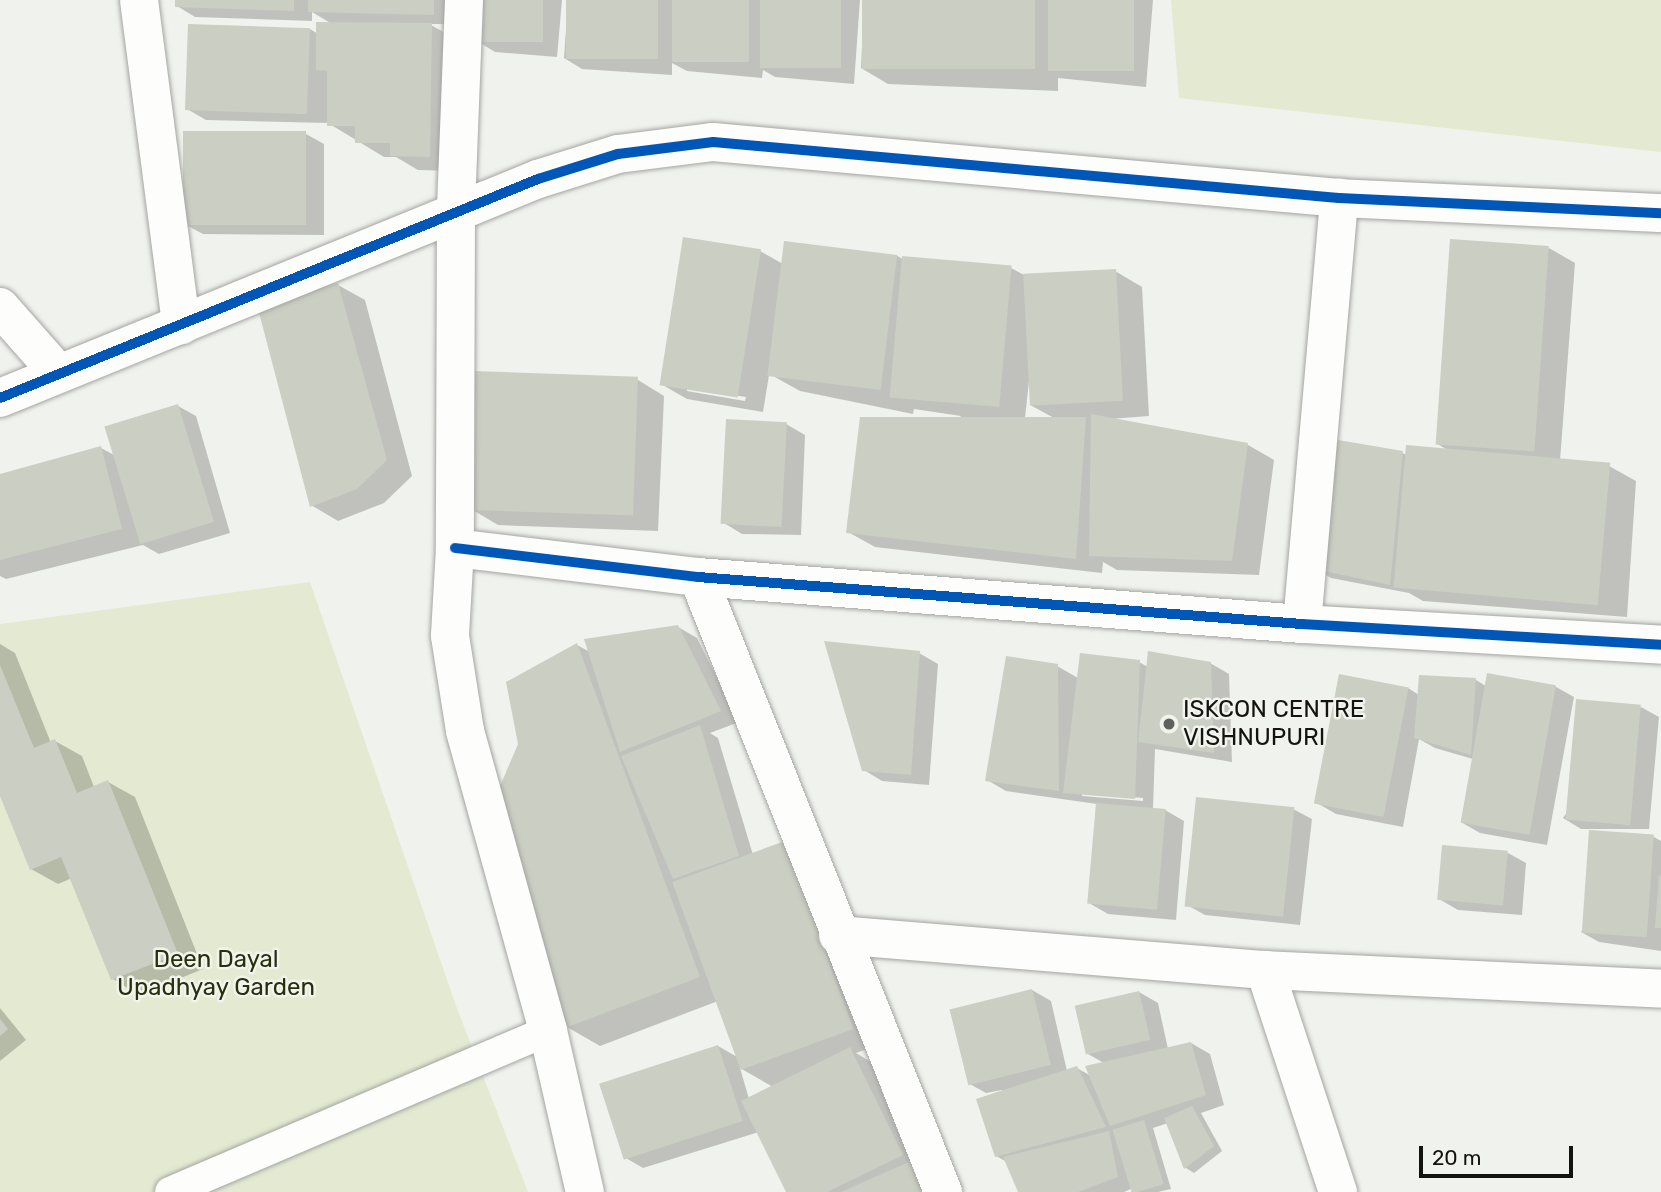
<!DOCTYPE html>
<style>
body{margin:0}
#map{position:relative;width:1661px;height:1192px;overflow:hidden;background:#f0f2ed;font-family:Rubik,sans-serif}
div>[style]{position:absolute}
.green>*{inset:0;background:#e3ead1}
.shadow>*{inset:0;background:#0003}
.building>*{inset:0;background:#cbcec3;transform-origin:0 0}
.roads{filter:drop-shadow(0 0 2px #a4a5a2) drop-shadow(0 0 2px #a4a5a2)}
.service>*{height:30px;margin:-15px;padding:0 15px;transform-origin:15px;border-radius:15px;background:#fdfdfc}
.minor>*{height:38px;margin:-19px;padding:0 19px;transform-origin:19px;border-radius:19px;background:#fdfdfc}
.cycleway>*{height:10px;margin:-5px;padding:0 5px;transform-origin:5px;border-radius:5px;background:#0057b8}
.dots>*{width:19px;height:19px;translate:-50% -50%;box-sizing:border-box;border:4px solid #f1f3ec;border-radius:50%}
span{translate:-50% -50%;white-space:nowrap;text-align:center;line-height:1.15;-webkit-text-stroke:5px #f1f3ec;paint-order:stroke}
.poi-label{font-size:24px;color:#131311}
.left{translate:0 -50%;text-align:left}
.park-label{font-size:24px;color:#282f0b}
.scale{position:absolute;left:1419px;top:1146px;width:154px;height:32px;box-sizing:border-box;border:4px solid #131311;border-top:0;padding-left:9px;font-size:21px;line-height:24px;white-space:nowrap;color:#131311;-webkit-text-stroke:5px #f1f3ec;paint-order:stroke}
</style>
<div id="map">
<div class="green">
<i style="clip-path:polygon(1171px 0,1661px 0,1661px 152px,1179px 98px)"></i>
<i style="clip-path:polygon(310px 582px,455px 1003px,528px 1192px,0 1192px,0 624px)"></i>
</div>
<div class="shadow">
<i style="clip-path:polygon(177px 0,452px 0,452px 24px,429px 24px,458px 40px,456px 171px,418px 170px,396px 157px,384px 157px,328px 123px,206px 120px,187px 109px,310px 29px,318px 34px,332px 24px,312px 12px,312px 21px,195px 17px,177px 6px)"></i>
<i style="clip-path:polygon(480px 0,562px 0,557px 57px,495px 52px,477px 41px)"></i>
<i style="clip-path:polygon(568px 0,860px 0,854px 84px,775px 77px,763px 70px,762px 78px,687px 71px,672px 63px,672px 75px,582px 69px,564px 58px)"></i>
<i style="clip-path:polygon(864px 0,1153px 0,1146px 87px,1058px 78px,1058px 91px,888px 84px,861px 68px)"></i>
<i style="clip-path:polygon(306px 134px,324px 144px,324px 235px,203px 234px,184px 224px)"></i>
<i style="clip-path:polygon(1549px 248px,1575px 263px,1560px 461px,1609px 466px,1636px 481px,1627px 617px,1423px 601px,1409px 593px,1331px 578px,1312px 567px,1402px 453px,1407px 455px,1449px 451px,1436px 443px)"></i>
<i style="clip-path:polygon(evenodd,760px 251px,783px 264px,896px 255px,904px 260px,1011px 268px,1026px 276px,1115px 271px,1142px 287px,1149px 416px,1110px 419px,1248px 445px,1274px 460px,1259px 575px,1117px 570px,1103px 562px,1102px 573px,875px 547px,848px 532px,961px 416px,914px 409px,913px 414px,800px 391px,773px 376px,774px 363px,771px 363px,763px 412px,687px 399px,661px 384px,760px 251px,1029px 381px,1032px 406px,1054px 418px,1025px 418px,1029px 381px,760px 251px,687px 388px,746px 397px,745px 401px,687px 391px,687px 388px)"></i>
<i style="clip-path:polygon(338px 285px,365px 300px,412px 476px,384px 503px,338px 521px,311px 505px)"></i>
<i style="clip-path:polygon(638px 380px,664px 396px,658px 531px,498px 525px,471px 509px)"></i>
<i style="clip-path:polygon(178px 406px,196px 416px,230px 533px,159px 554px,143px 545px,6px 579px,0 576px,0 476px,101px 448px,114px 455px)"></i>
<i style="clip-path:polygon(786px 424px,805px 435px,801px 535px,742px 534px,724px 523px)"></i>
<i style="clip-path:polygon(evenodd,678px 627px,697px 638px,739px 722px,710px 733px,718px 738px,753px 855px,785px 843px,879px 1045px,856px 1053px,876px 1065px,936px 1192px,788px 1192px,759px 1132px,643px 1168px,624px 1157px,718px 1046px,739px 1058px,718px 1001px,600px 1046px,567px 1027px,577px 645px,590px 652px,678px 627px,740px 1068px,773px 1087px,749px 1099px,740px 1068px)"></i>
<i style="clip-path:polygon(0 644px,15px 653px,51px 743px,55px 741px,82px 756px,94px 787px,108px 782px,135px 797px,203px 969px,139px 995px,113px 979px,72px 878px,58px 884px,31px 869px,0 791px)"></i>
<i style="clip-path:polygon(919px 653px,938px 664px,929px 785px,882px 781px,864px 770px)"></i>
<i style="clip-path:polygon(evenodd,1139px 662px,1148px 667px,1210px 663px,1229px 674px,1232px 762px,1155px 749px,1153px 809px,1165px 810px,1184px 821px,1176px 920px,1108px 914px,1089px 903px,1097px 804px,1006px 791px,987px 780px,1057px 666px,1078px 678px,1139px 662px,1082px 793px,1143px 798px,1143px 801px,1082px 796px,1082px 793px)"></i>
<i style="clip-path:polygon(1420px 677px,1476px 680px,1484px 685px,1556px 687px,1574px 697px,1547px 845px,1480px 833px,1461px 822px,1473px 759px,1435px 748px,1419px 739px,1403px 827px,1336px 814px,1317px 803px,1408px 688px,1419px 695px)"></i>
<i style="clip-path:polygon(1641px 707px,1659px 717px,1649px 829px,1581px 829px,1563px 818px)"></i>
<i style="clip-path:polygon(1293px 809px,1312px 819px,1300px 925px,1205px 915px,1187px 905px)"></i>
<i style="clip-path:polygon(1654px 837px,1661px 841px,1661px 951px,1599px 942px,1581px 932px)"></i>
<i style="clip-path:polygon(1444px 847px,1508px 853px,1526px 863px,1522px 915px,1458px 910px,1439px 899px)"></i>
<i style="clip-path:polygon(1032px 990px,1051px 1001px,1067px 1071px,1077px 1068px,1091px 1076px,1104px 1063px,1088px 1054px,1139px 992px,1158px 1003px,1168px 1049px,1191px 1043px,1210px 1054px,1224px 1105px,1201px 1113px,1222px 1151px,1194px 1173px,1186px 1168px,1168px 1123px,1153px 1128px,1171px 1189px,1158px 1192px,1137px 1192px,1133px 1188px,1124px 1192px,1020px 1192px,1007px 1162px,996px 1156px,1002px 1090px,986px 1093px,968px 1083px)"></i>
<i style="clip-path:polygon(0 1008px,26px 1040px,0 1061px)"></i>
</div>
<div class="building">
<i style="clip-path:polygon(175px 0,294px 0,294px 11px,175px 7px)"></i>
<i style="clip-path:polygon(308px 0,434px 0,434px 15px,308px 12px)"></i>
<i style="left:478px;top:0;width:65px;height:42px"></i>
<i style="left:566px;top:0;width:92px;height:59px"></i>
<i style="left:672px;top:0;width:77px;height:62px"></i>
<i style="left:760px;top:0;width:81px;height:68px"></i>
<i style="left:862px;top:0;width:173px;height:69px"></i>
<i style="left:1048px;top:0;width:86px;height:71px"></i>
<i style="clip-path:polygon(316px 22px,432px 23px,430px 157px,390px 156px,390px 143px,355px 143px,355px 126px,327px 126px,327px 71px,316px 70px)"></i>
<i style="left:188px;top:24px;width:122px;height:86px;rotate:2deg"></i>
<i style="left:183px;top:131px;width:123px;height:94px"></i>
<i style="left:683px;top:237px;width:79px;height:150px;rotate:9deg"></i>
<i style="left:1450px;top:239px;width:99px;height:206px;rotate:4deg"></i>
<i style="left:784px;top:241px;width:114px;height:136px;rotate:7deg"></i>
<i style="left:902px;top:256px;width:110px;height:142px;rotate:5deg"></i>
<i style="left:1116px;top:269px;width:132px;height:93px;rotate:87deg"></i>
<i style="clip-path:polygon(338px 283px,387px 460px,357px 489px,310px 507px,257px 305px)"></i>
<i style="left:475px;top:371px;width:163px;height:139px;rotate:2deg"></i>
<i style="left:178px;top:404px;width:123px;height:77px;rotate:73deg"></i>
<i style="clip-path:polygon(1091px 414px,1248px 443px,1232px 561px,1089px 556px)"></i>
<i style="clip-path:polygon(860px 417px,1086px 417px,1076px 559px,846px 533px)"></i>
<i style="left:726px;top:419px;width:61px;height:105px;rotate:3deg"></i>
<i style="clip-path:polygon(1332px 439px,1403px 451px,1390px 585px,1310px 568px)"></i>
<i style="left:1406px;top:445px;width:205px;height:143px;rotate:5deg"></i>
<i style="clip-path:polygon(101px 446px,122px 529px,0 560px,0 474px)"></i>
<i style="clip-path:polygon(678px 625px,721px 711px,620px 752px,584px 639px)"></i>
<i style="clip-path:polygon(824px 641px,920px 651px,911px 775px,862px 771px)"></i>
<i style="clip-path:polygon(577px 643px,700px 977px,565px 1028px,492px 805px,518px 744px,506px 682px)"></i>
<i style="clip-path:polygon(1148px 651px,1211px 662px,1214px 753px,1138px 742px)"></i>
<i style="clip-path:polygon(1080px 653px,1140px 660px,1135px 799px,1063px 793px)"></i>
<i style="clip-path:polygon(1006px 656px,1058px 664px,1059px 791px,985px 781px)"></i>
<i style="clip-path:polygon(0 665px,34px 748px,55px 739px,77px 793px,108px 780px,178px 954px,111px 980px,61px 857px,30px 870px,0 796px)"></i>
<i style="left:1487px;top:673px;width:70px;height:152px;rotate:10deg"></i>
<i style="left:1339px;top:674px;width:71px;height:132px;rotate:11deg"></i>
<i style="clip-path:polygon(1419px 675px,1476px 678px,1471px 755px,1414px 738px)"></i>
<i style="left:1576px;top:699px;width:65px;height:121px;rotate:5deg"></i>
<i style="clip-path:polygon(700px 725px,739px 856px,673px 879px,621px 756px)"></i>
<i style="left:1196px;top:797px;width:99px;height:110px;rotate:6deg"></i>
<i style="left:1096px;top:803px;width:70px;height:101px;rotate:5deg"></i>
<i style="left:1589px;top:830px;width:65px;height:103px;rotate:4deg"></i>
<i style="left:785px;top:841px;width:200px;height:120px;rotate:70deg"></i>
<i style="left:1442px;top:845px;width:66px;height:55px;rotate:5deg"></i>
<i style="clip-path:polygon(1659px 875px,1661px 876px,1661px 928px,1655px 928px)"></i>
<i style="left:1032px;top:989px;width:78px;height:85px;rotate:76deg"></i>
<i style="left:1139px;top:991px;width:50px;height:66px;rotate:77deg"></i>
<i style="clip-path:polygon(0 1019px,8px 1029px,0 1036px)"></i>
<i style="clip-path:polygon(1191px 1042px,1206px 1095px,1110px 1126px,1085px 1066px)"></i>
<i style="left:718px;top:1045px;width:80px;height:125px;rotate:72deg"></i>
<i style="clip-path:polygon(850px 1047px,903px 1155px,827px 1192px,786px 1192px,741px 1101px)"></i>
<i style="clip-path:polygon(1077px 1066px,1106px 1127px,995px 1157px,976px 1099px)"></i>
<i style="clip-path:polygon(1192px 1106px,1214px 1146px,1184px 1169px,1164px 1118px)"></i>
<i style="left:1144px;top:1120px;width:67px;height:33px;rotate:73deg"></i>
<i style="clip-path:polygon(1109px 1131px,1118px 1177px,1078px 1192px,1018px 1192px,1003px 1157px)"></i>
<i style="clip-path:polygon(911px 1161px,922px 1192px,841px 1192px)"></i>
</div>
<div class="roads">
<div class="service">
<i style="left:170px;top:1192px;width:411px;rotate:-23.1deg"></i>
</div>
<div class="minor">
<i style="left:139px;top:0;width:328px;rotate:82.6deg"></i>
<i style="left:464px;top:0;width:213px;rotate:92.2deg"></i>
<i style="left:456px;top:213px;width:335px;rotate:90.2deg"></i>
<i style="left:455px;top:548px;width:88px;rotate:93.3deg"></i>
<i style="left:450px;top:636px;width:96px;rotate:81deg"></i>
<i style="left:465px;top:731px;width:311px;rotate:74.5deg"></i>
<i style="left:548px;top:1031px;width:165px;rotate:77.1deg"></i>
<i style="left:0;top:307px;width:89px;rotate:48.6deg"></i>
<i style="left:0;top:398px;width:581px;rotate:-22.15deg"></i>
<i style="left:538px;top:179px;width:84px;rotate:-17.4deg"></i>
<i style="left:618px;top:154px;width:96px;rotate:-7.2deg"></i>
<i style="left:713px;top:142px;width:628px;rotate:5.11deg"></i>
<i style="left:1339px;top:198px;width:322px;rotate:2.7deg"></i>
<i style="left:455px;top:548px;width:245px;rotate:6.8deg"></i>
<i style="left:698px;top:577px;width:606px;rotate:4.45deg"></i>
<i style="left:1302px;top:624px;width:360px;rotate:3.3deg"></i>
<i style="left:698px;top:577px;width:662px;rotate:68.28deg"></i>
<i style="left:1302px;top:624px;width:428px;rotate:-85deg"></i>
<i style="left:838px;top:935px;width:428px;rotate:4.7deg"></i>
<i style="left:1265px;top:970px;width:396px;rotate:2.7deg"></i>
<i style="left:1265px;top:970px;width:234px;rotate:71.8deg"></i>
</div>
</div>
<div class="cycleway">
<i style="left:0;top:398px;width:581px;rotate:-22.15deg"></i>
<i style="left:538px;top:179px;width:84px;rotate:-17.4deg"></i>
<i style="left:618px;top:154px;width:96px;rotate:-7.2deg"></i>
<i style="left:713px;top:142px;width:628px;rotate:5.11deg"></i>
<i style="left:1339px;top:198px;width:322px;rotate:2.7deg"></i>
<i style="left:455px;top:548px;width:245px;rotate:6.8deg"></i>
<i style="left:698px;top:577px;width:606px;rotate:4.45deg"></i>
<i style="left:1302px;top:624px;width:360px;rotate:3.3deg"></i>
</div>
<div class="dots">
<i style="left:1169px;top:724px;background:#60615e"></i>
</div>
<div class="poi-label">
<span class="left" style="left:1183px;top:724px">ISKCON CENTRE<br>VISHNUPURI</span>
</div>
<div class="park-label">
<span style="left:216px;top:974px">Deen Dayal<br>Upadhyay Garden</span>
</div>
<div class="scale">20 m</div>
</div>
